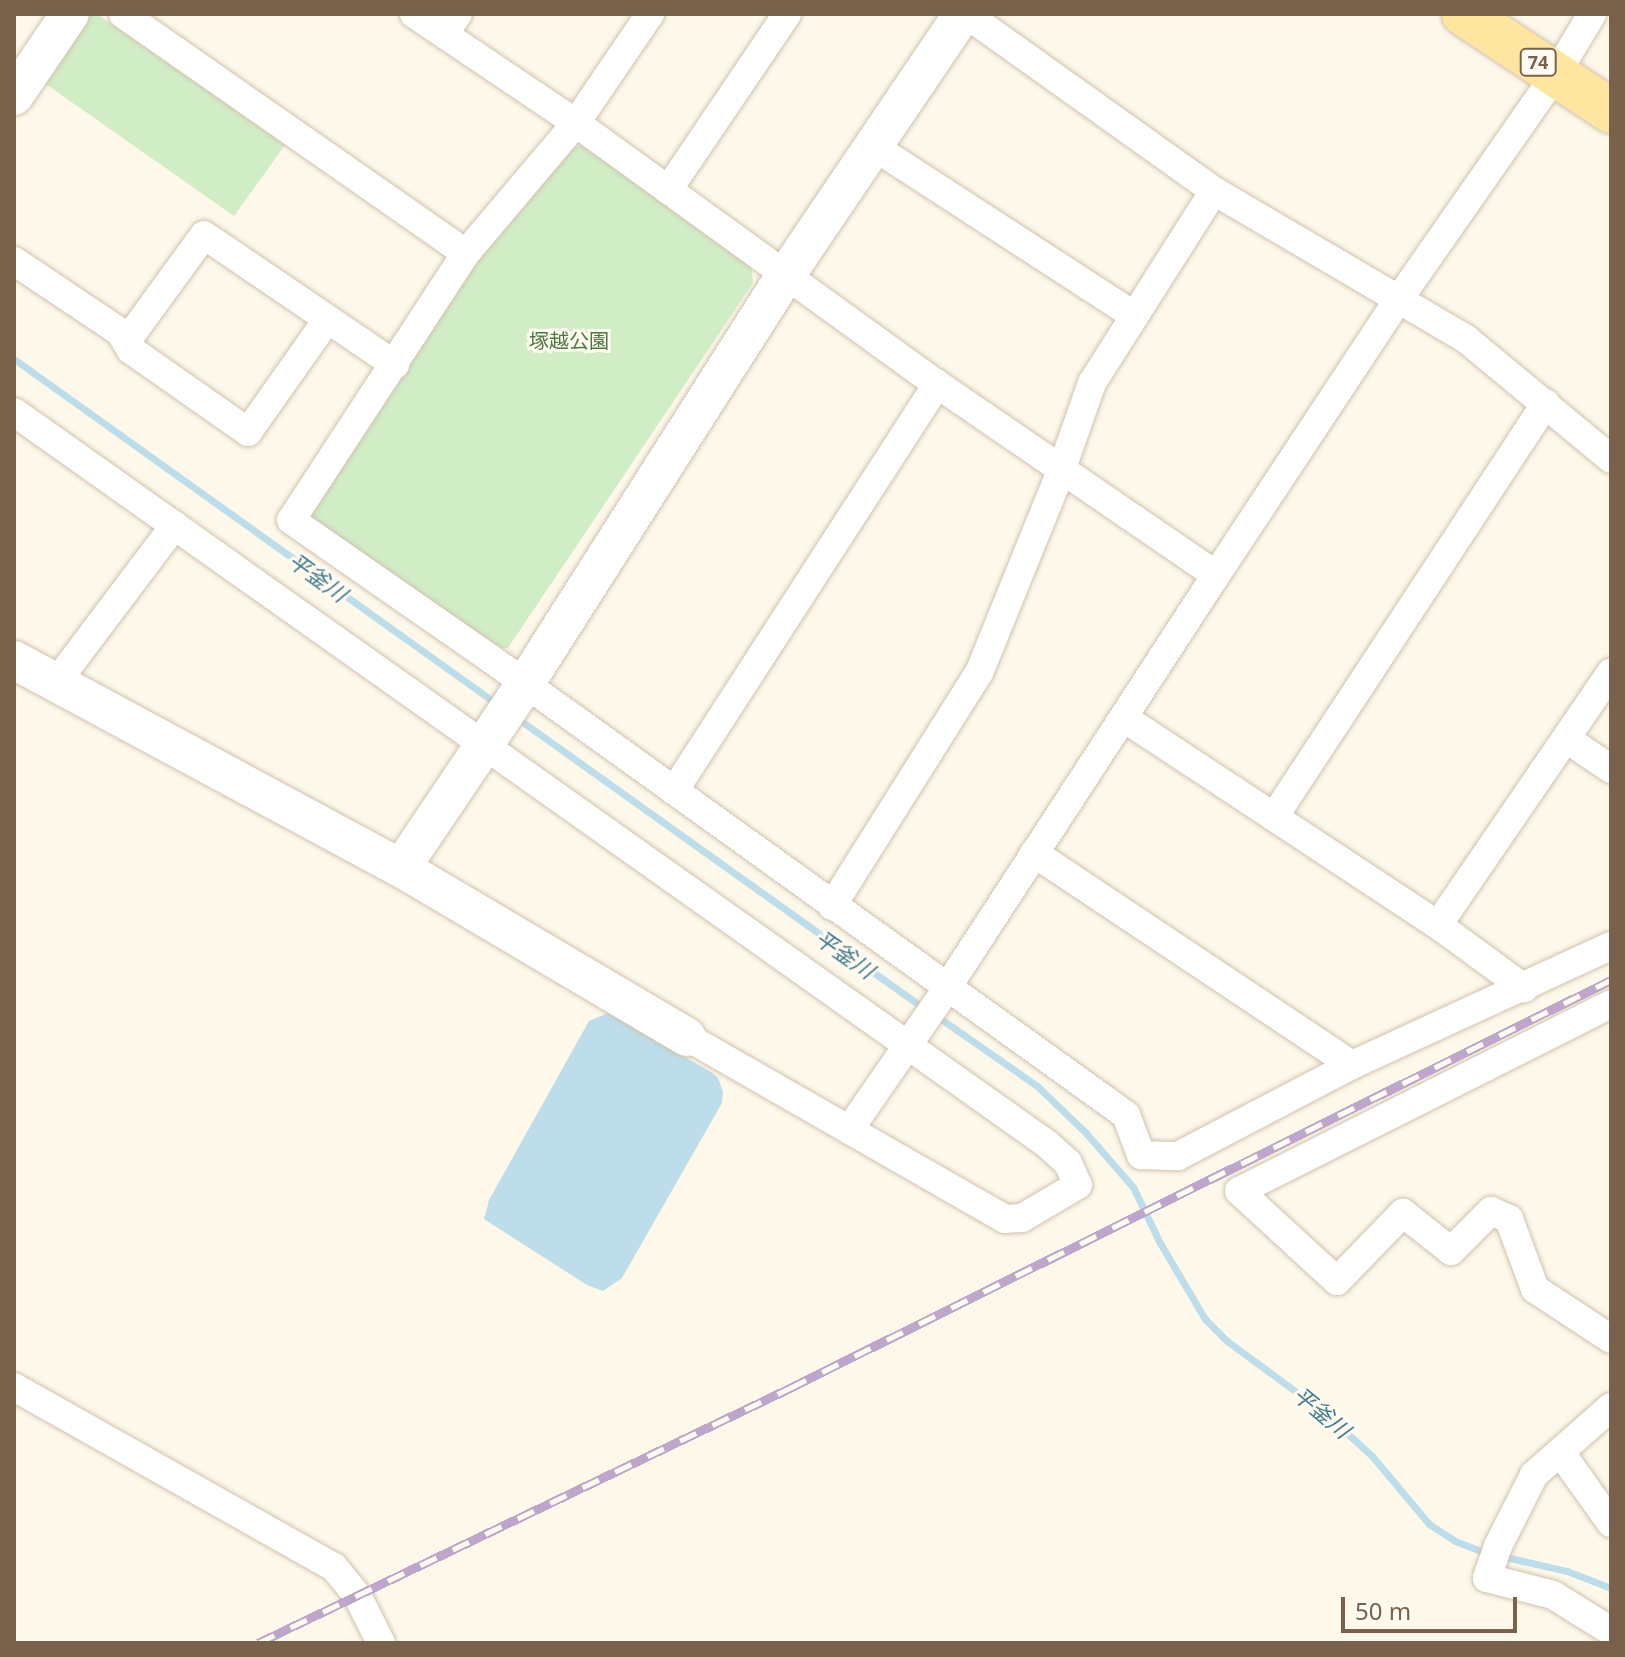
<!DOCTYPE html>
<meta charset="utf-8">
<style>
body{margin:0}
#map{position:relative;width:1625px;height:1657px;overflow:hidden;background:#fdf8ea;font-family:"Noto Sans","Noto Sans JP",sans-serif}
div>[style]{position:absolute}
.green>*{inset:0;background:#d1edc6}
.water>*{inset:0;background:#bcdde9}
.stream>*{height:7px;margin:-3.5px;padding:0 3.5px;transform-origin:3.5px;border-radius:3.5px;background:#bcdde9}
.roads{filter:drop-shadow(0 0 2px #d1c1ae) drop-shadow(0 0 2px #d1c1ae)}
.street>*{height:28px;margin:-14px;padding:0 14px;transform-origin:14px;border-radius:14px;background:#fff}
.secondary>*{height:38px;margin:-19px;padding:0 19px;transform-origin:19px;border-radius:19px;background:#fff}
.primary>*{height:44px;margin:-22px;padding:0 22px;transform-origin:22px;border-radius:22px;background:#fee6a0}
.rail>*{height:9px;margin-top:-4.5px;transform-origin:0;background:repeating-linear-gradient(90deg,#fffbf1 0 18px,#bda6c9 0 36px);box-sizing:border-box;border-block:2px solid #bda6c9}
span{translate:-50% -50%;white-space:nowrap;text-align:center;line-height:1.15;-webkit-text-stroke:6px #fffbf1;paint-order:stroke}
.shield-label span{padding:2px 6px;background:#fffbf1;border:2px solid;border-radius:6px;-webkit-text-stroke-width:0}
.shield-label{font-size:18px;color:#7a614b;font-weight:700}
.park-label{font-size:20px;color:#4a7a3f}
.water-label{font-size:22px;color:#43798e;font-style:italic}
.frame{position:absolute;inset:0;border:16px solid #7a614b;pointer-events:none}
.scale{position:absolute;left:1341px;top:1597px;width:176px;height:36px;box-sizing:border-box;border:4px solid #7a614b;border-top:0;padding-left:10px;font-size:24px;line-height:28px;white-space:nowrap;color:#7a614b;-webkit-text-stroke:6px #fffbf1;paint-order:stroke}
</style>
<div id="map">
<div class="green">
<i style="clip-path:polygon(86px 14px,97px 14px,285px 145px,234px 216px,40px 80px)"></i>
<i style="clip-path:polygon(582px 146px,751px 262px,753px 283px,508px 648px,496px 649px,314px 520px,310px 511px,474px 264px,568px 148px)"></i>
</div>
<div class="water">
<i style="clip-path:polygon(608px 1013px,711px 1072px,718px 1078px,723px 1092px,722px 1103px,622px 1278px,603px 1291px,587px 1285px,484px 1219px,489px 1200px,589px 1021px)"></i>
</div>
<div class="stream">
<i style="left:14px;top:359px;width:594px;rotate:35.54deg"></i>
<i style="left:517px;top:718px;width:500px;rotate:35.5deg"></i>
<i style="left:935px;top:1015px;width:124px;rotate:34.8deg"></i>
<i style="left:1037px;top:1086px;width:68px;rotate:43.8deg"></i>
<i style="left:1086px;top:1133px;width:72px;rotate:49deg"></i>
<i style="left:1133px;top:1187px;width:62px;rotate:64.3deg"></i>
<i style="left:1160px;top:1243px;width:88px;rotate:59.4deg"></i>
<i style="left:1205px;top:1319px;width:31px;rotate:45deg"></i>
<i style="left:1227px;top:1341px;width:122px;rotate:36.3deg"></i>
<i style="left:1325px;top:1413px;width:64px;rotate:42.5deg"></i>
<i style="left:1372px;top:1456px;width:89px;rotate:50deg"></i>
<i style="left:1429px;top:1524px;width:31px;rotate:33deg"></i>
<i style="left:1455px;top:1541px;width:36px;rotate:21deg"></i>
<i style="left:1501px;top:1556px;width:68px;rotate:12.8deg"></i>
<i style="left:1567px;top:1571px;width:47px;rotate:21.1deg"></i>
</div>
<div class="roads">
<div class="street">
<i style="left:123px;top:14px;width:418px;rotate:34.9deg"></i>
<i style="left:414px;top:14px;width:195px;rotate:33.9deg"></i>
<i style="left:576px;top:123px;width:445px;rotate:35.9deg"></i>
<i style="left:937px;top:384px;width:338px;rotate:34.4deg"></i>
<i style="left:650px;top:14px;width:132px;rotate:124.2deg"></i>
<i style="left:576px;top:123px;width:170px;rotate:130.2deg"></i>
<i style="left:466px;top:253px;width:319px;rotate:123.2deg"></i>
<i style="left:291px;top:520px;width:244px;rotate:34.8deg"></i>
<i style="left:491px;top:659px;width:782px;rotate:35.68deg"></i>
<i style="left:1126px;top:1115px;width:43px;rotate:69.4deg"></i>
<i style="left:1141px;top:1155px;width:37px;rotate:2deg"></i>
<i style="left:1178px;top:1156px;width:196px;rotate:-27.6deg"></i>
<i style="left:1352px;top:1065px;width:285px;rotate:-24.7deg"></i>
<i style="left:966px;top:14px;width:305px;rotate:35.5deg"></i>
<i style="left:1214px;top:191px;width:292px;rotate:30.4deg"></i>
<i style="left:1466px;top:339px;width:188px;rotate:39.6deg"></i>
<i style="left:444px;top:34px;width:24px;rotate:-55deg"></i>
<i style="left:873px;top:146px;width:310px;rotate:33deg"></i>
<i style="left:668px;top:190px;width:212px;rotate:-55.9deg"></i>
<i style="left:14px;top:261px;width:128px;rotate:33.8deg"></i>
<i style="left:120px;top:332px;width:21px;rotate:59deg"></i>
<i style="left:131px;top:350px;width:143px;rotate:35deg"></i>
<i style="left:248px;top:432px;width:137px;rotate:-54.8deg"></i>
<i style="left:126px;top:342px;width:132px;rotate:-53.9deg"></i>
<i style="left:204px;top:235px;width:231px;rotate:34.2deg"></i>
<i style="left:14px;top:412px;width:1266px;rotate:35.32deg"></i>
<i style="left:1047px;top:1144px;width:28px;rotate:42deg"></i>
<i style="left:1068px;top:1163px;width:24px;rotate:66deg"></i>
<i style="left:1078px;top:1185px;width:65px;rotate:149.5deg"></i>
<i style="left:1022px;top:1218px;width:17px;rotate:177deg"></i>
<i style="left:1005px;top:1219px;width:366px;rotate:-150.2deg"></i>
<i style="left:55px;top:684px;width:199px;rotate:-53deg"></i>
<i style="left:1124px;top:718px;width:376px;rotate:33.4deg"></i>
<i style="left:1438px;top:925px;width:107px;rotate:36.2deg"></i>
<i style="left:1568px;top:740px;width:52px;rotate:34deg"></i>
<i style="left:674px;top:791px;width:485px;rotate:-57.1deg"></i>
<i style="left:1274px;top:817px;width:495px;rotate:-56.7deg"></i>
<i style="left:1034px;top:853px;width:382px;rotate:33.7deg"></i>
<i style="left:832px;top:906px;width:275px;rotate:-57.8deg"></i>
<i style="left:979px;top:673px;width:218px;rotate:-67.9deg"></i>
<i style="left:1061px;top:471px;width:93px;rotate:-70.6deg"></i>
<i style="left:1092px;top:383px;width:227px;rotate:-57.6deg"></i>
<i style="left:1438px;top:925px;width:306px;rotate:-55.6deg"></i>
<i style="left:1611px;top:1004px;width:416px;rotate:153.3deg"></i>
<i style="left:1239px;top:1191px;width:133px;rotate:42.6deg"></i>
<i style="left:1337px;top:1281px;width:95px;rotate:-45.9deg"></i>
<i style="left:1403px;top:1213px;width:61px;rotate:38.4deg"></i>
<i style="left:1451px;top:1251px;width:57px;rotate:-45deg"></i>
<i style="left:1491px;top:1211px;width:20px;rotate:24deg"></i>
<i style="left:1509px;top:1219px;width:75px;rotate:69.6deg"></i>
<i style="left:1535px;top:1289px;width:91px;rotate:33.3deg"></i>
<i style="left:849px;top:1130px;width:165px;rotate:-55.3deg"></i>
<i style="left:943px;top:994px;width:500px;rotate:-56.91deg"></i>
<i style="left:1216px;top:575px;width:331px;rotate:-56.5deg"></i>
<i style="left:1399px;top:299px;width:274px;rotate:-55.1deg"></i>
<i style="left:1556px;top:74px;width:70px;rotate:-59deg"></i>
<i style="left:14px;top:1387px;width:367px;rotate:29.4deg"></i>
<i style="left:334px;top:1567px;width:36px;rotate:51deg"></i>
<i style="left:357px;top:1595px;width:54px;rotate:63.4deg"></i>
<i style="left:1611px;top:1407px;width:103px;rotate:138.6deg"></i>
<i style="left:1534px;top:1475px;width:80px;rotate:116.9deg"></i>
<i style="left:1498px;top:1546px;width:34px;rotate:109deg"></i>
<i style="left:1487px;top:1578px;width:68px;rotate:14.4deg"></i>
<i style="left:1553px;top:1595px;width:68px;rotate:31.8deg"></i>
<i style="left:1561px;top:1453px;width:86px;rotate:54.5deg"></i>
</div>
<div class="secondary">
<i style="left:14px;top:96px;width:99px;rotate:-55.7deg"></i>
<i style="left:14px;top:660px;width:439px;rotate:28.3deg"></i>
<i style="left:401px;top:868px;width:332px;rotate:30.6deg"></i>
<i style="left:401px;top:868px;width:222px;rotate:-56deg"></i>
<i style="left:525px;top:684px;width:485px;rotate:-57.5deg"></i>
<i style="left:786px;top:275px;width:315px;rotate:-55.9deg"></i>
</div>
<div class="primary">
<i style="left:1464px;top:14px;width:176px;rotate:33.4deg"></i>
</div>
</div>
<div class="rail">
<i style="left:258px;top:1643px;width:590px;rotate:-25.61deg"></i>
<i style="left:790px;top:1388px;width:917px;rotate:-26.43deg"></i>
</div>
<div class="shield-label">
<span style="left:1538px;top:62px">74</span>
</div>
<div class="park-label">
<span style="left:569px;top:340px">塚越公園</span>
</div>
<div class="water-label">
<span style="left:318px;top:577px;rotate:36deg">平釜川</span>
<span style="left:845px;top:954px;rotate:35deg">平釜川</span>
<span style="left:1322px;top:1412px;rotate:40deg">平釜川</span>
</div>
<div class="frame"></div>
<div class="scale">50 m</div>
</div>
